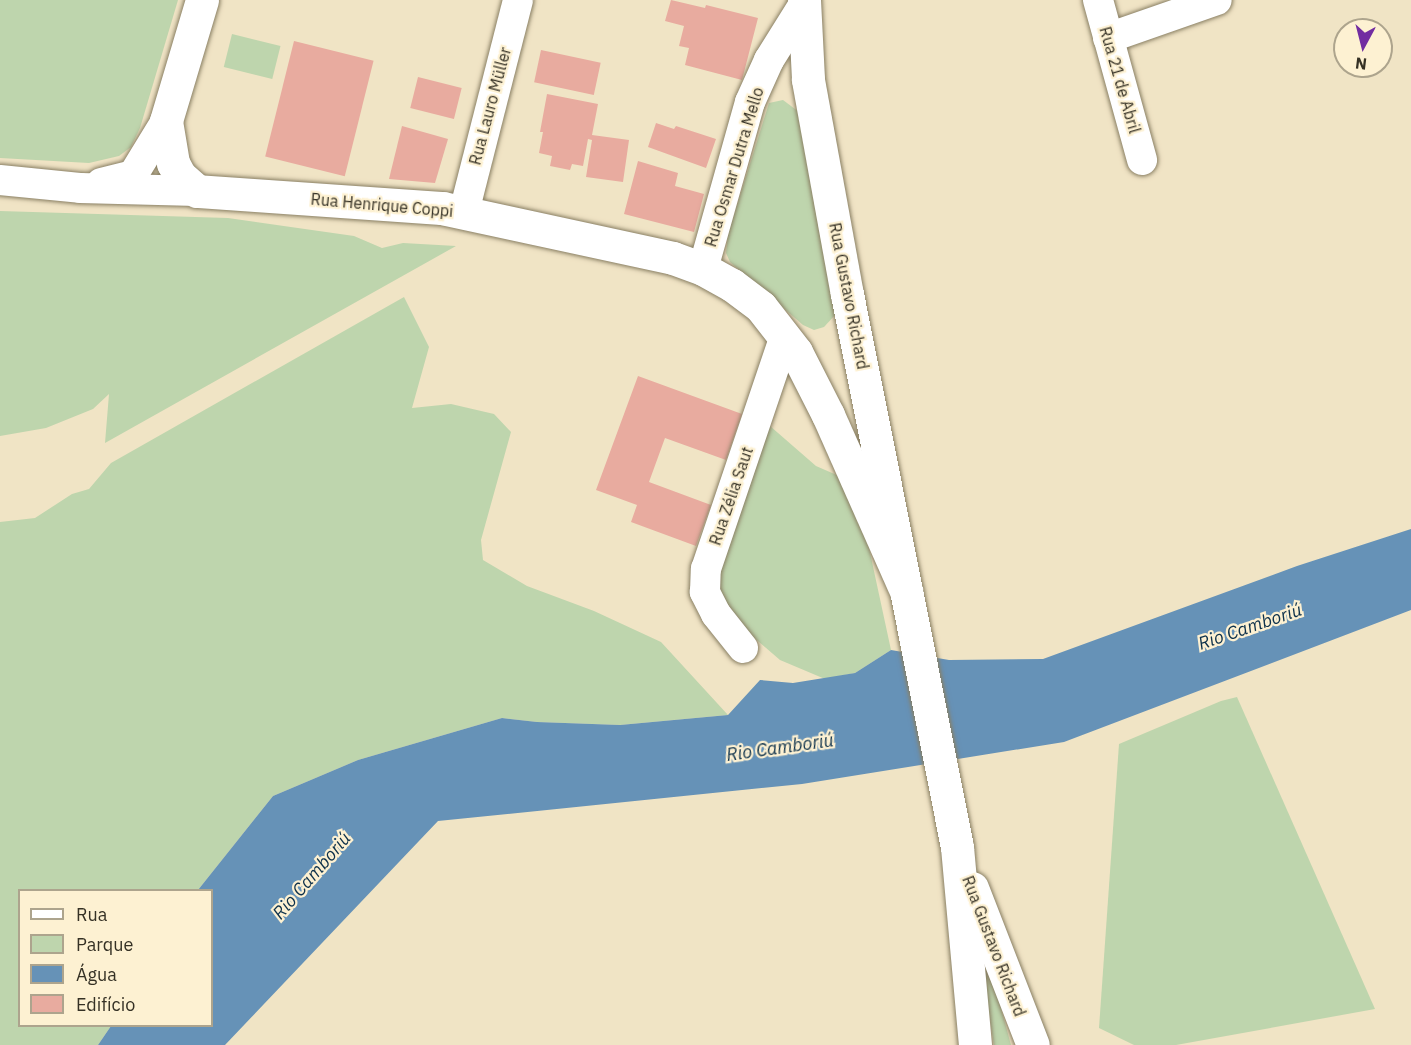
<!DOCTYPE html>
<meta charset="utf-8">
<style>
body{margin:0}
#map{position:relative;width:1411px;height:1045px;overflow:hidden;background:#f0e4c5;font-family:"IBM Plex Sans",sans-serif}
div>[style]{position:absolute}
.green>*{inset:0;background:#bed5ad;transform-origin:0 0}
.water>*{inset:0;background:#6692b7}
.building>*{inset:0;background:#e8ab9f;transform-origin:0 0}
.roads{filter:drop-shadow(0 0 2px #897f63) drop-shadow(0 0 2px #897f63)}
.minor>*{height:30px;margin:-15px;padding:0 15px;transform-origin:15px;border-radius:15px;background:#fff}
.major>*{height:33px;margin:-16.5px;padding:0 16.5px;transform-origin:16.5px;border-radius:16.5px;background:#fff}
span{translate:-50% -50%;white-space:nowrap;text-align:center;line-height:1.15;-webkit-text-stroke:4.5px #fdf1d2;paint-order:stroke}
.street-label{font-size:16px;color:#353125}
.water-label{font-size:18px;color:#0d314b;font-style:italic}
.legend{position:absolute;left:18px;top:889px;width:195px;height:138px;box-sizing:border-box;background:#fdf1d2;border:2px solid #ada48d;margin:0;padding:8px 10px;list-style:none;font-size:18px;color:#353125}
.legend li{display:flex;align-items:center;gap:12px;height:30px}
.legend b{width:30px;border:2px solid #ada48d}
.north{position:absolute;left:1333px;top:18px;width:60px;height:60px;box-sizing:border-box;background:#fdf1d2;border:2px solid #ada48d;border-radius:50%;rotate:187deg;font-size:16px;font-weight:700;line-height:24px;text-align:center;color:#353125}
.north::after{content:'';display:block;margin:auto;width:21px;height:27px;background:#722da1;clip-path:polygon(50% 0,100% 100%,50% 72%,0 100%)}
</style>
<div id="map">
<div class="green">
<i style="clip-path:polygon(0 0,178px 0,140px 128px,131px 147px,119px 156px,89px 163px,0 158px)"></i>
<i style="left:232px;top:34px;width:50px;height:34px;rotate:14deg"></i>
<i style="clip-path:polygon(783px 100px,799px 112px,836px 314px,824px 327px,814px 330px,803px 325px,730px 262px,726px 253px,728px 234px,769px 103px)"></i>
<i style="clip-path:polygon(0 211px,228px 218px,354px 236px,382px 248px,403px 243px,456px 246px,105px 443px,109px 394px,93px 409px,46px 428px,0 436px)"></i>
<i style="clip-path:polygon(404px 297px,429px 347px,412px 408px,451px 404px,494px 414px,511px 432px,481px 540px,483px 560px,527px 586px,594px 611px,661px 642px,728px 715px,620px 725px,537px 722px,502px 718px,358px 760px,273px 796px,198px 890px,20px 890px,20px 1026px,111px 1026px,98px 1045px,0 1045px,0 522px,35px 518px,72px 494px,89px 489px,111px 463px)"></i>
<i style="clip-path:polygon(770px 426px,816px 466px,855px 483px,891px 650px,855px 673px,825px 679px,780px 660px,716px 605px,712px 580px)"></i>
<i style="clip-path:polygon(1237px 697px,1375px 1009px,1176px 1045px,1134px 1045px,1099px 1028px,1119px 744px,1221px 701px)"></i>
<i style="clip-path:polygon(985px 960px,990px 968px,1011px 1045px,994px 1045px,982px 969px)"></i>
</div>
<div class="water">
<i style="clip-path:polygon(1411px 529px,1411px 610px,1064px 742px,802px 784px,438px 821px,225px 1045px,98px 1045px,111px 1026px,212px 1026px,212px 890px,198px 890px,273px 796px,358px 760px,502px 718px,537px 722px,620px 725px,728px 715px,760px 680px,793px 683px,855px 673px,891px 650px,949px 660px,1043px 659px,1297px 566px)"></i>
</div>
<div class="building">
<i style="clip-path:polygon(671px 0,705px 8px,706px 5px,758px 18px,742px 80px,685px 65px,689px 48px,679px 46px,684px 26px,665px 21px)"></i>
<i style="left:294px;top:41px;width:82px;height:119px;rotate:14deg"></i>
<i style="left:541px;top:50px;width:61px;height:33px;rotate:12deg"></i>
<i style="left:418px;top:77px;width:45px;height:32px;rotate:14deg"></i>
<i style="clip-path:polygon(547px 94px,598px 104px,592px 135px,629px 140px,623px 182px,586px 177px,592px 140px,588px 139px,583px 166px,572px 164px,570px 170px,550px 166px,552px 156px,539px 153px,543px 132px,540px 132px)"></i>
<i style="clip-path:polygon(656px 123px,674px 129px,676px 126px,716px 139px,706px 168px,648px 147px)"></i>
<i style="clip-path:polygon(402px 126px,448px 139px,435px 183px,389px 179px)"></i>
<i style="clip-path:polygon(638px 161px,678px 173px,675px 186px,704px 194px,694px 232px,624px 214px)"></i>
<i style="clip-path:polygon(638px 376px,742px 414px,726px 460px,665px 438px,649px 482px,711px 505px,696px 546px,631px 522px,637px 505px,596px 490px)"></i>
</div>
<div class="roads">
<div class="minor">
<i style="left:1098px;top:0;width:166px;rotate:74.6deg"></i>
<i style="left:1108px;top:38px;width:115px;rotate:-19.2deg"></i>
<i style="left:0;top:180px;width:80px;rotate:5.7deg"></i>
<i style="left:80px;top:188px;width:117px;rotate:1.5deg"></i>
<i style="left:101px;top:183px;width:33px;rotate:-14deg"></i>
<i style="left:133px;top:175px;width:63px;rotate:-58.6deg"></i>
<i style="left:464px;top:212px;width:219px;rotate:-75.7deg"></i>
<i style="left:703px;top:269px;width:173px;rotate:-74.3deg"></i>
<i style="left:750px;top:102px;width:46px;rotate:-65.7deg"></i>
<i style="left:769px;top:60px;width:66px;rotate:-58deg"></i>
<i style="left:743px;top:648px;width:43px;rotate:-128.5deg"></i>
<i style="left:716px;top:614px;width:25px;rotate:-117deg"></i>
<i style="left:705px;top:592px;width:23px;rotate:-88deg"></i>
<i style="left:706px;top:569px;width:246px;rotate:-71.3deg"></i>
</div>
<div class="major">
<i style="left:202px;top:0;width:126px;rotate:106.6deg"></i>
<i style="left:166px;top:121px;width:43px;rotate:80.5deg"></i>
<i style="left:173px;top:163px;width:15px;rotate:62deg"></i>
<i style="left:180px;top:176px;width:23px;rotate:41deg"></i>
<i style="left:197px;top:191px;width:246px;rotate:4deg"></i>
<i style="left:442px;top:208px;width:236px;rotate:12.2deg"></i>
<i style="left:673px;top:258px;width:32px;rotate:20deg"></i>
<i style="left:703px;top:269px;width:33px;rotate:29deg"></i>
<i style="left:732px;top:285px;width:36px;rotate:37deg"></i>
<i style="left:761px;top:307px;width:57px;rotate:52.1deg"></i>
<i style="left:796px;top:352px;width:71px;rotate:63.1deg"></i>
<i style="left:828px;top:415px;width:193px;rotate:66.1deg"></i>
<i style="left:804px;top:0;width:80px;rotate:87.1deg"></i>
<i style="left:808px;top:80px;width:218px;rotate:79.7deg"></i>
<i style="left:847px;top:294px;width:564px;rotate:78.75deg"></i>
<i style="left:957px;top:847px;width:199px;rotate:84.8deg"></i>
<i style="left:972px;top:888px;width:168px;rotate:68.8deg"></i>
</div>
</div>
<div class="street-label">
<span style="left:1120px;top:80px;rotate:74deg">Rua 21 de Abril</span>
<span style="left:490px;top:106px;rotate:-75deg">Rua Lauro Müller</span>
<span style="left:734px;top:167px;rotate:-73deg">Rua Osmar Dutra Mello</span>
<span style="left:382px;top:205px;rotate:5deg">Rua Henrique Coppi</span>
<span style="left:849px;top:296px;rotate:79deg">Rua Gustavo Richard</span>
<span style="left:731px;top:496px;rotate:-71deg">Rua Zélia Saut</span>
<span style="left:994px;top:946px;rotate:69deg">Rua Gustavo Richard</span>
</div>
<div class="water-label">
<span style="left:1250px;top:627px;rotate:-19deg">Rio Camboriú</span>
<span style="left:780px;top:748px;rotate:-8deg">Rio Camboriú</span>
<span style="left:312px;top:876px;rotate:-49deg">Rio Camboriú</span>
</div>
<ul class="legend">
<li><b style="height:8px;background:#fff"></b>Rua</li>
<li><b style="height:16px;background:#bed5ad"></b>Parque</li>
<li><b style="height:16px;background:#6692b7"></b>Água</li>
<li><b style="height:16px;background:#e8ab9f"></b>Edifício</li>
</ul>
<div class="north">N</div>
</div>
